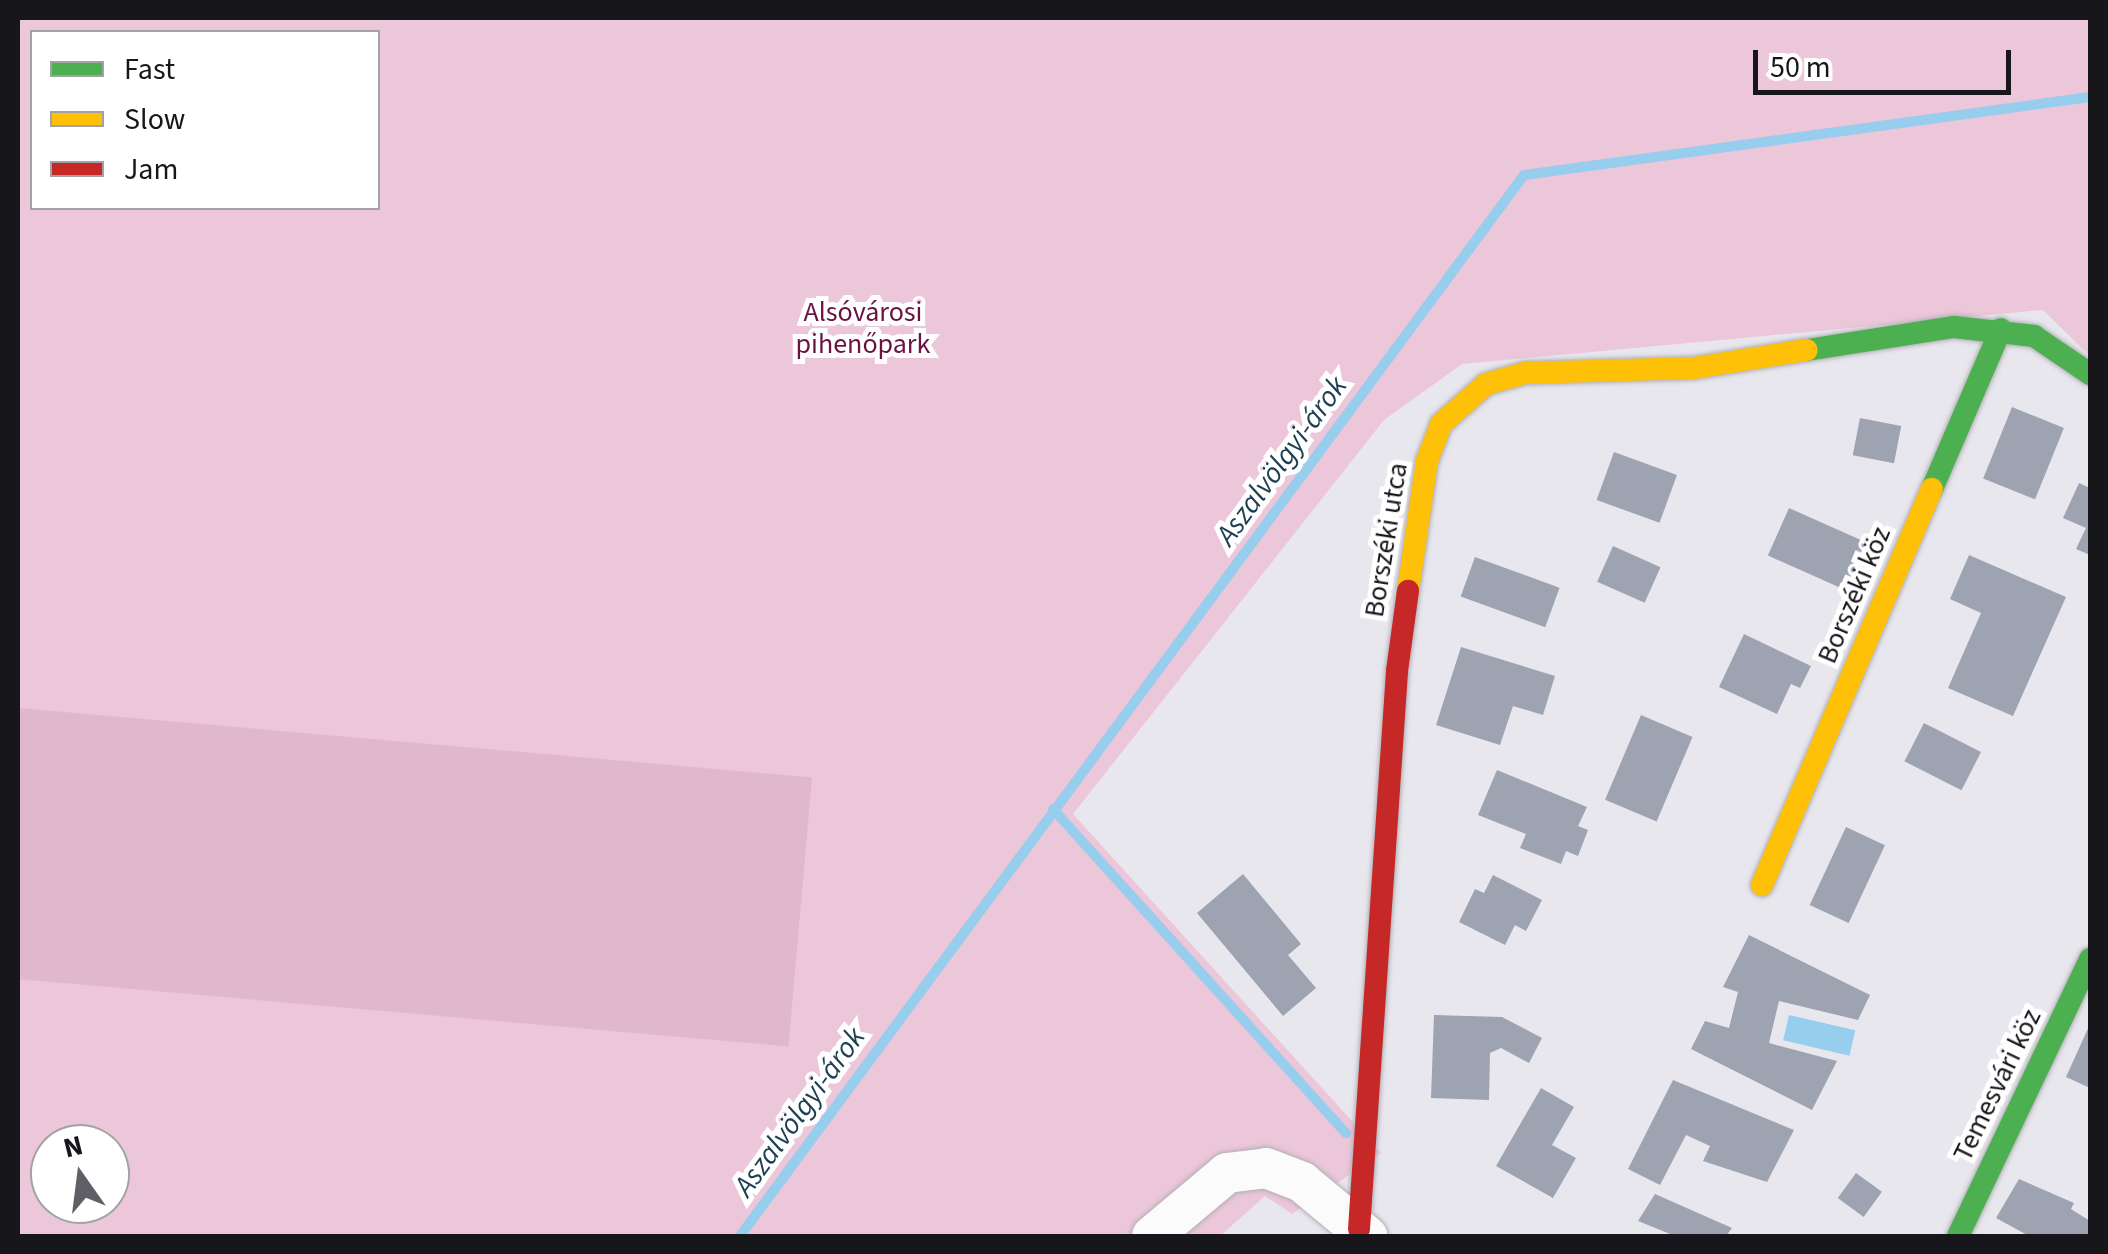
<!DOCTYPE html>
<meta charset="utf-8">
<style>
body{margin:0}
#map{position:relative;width:2108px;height:1254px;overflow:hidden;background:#e8e7ee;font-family:"Source Sans 3",sans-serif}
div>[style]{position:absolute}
.green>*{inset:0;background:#ecc6d9}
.forest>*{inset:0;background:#e0b7cc;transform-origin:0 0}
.water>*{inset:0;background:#97cded;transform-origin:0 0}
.stream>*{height:10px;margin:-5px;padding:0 5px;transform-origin:5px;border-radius:5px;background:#97cded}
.building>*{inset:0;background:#9ea3b2;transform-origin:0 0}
.roads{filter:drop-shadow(0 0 2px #b1b0b5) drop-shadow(0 0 2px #b1b0b5)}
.street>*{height:40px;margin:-20px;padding:0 20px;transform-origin:20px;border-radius:20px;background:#fcfbfc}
.fast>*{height:22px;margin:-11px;padding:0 11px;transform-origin:11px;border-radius:11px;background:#4caf50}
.slow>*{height:22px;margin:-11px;padding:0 11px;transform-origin:11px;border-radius:11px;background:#ffc107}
.jam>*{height:22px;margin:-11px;padding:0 11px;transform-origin:11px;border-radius:11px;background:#c62828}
span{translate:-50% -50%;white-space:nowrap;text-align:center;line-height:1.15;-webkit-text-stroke:10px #fff;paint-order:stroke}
.park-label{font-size:28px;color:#6a1343}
.street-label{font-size:28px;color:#17161b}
.water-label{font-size:30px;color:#1d3f51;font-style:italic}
.frame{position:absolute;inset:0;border:20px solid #17161b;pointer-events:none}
.legend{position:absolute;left:30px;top:30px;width:350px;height:180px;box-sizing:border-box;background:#fff;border:2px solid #a2a2a4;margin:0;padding:12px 18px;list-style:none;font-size:30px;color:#17161b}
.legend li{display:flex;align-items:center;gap:20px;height:50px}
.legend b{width:50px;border:2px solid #a2a2a4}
.north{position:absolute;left:30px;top:1124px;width:100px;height:100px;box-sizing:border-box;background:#fff;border:2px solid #a2a2a4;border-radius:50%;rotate:346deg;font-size:28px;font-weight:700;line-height:40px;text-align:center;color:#17161b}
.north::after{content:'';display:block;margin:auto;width:35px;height:45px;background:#605f65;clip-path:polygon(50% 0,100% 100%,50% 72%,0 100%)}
.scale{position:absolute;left:1753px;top:50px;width:258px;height:45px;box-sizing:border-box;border:5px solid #17161b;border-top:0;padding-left:12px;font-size:30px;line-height:35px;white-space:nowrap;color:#17161b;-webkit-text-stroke:8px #fff;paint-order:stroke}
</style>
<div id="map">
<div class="green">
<i style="clip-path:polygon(evenodd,18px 18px,2090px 18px,2090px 356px,2043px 310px,1462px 364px,1384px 420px,1073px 814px,1381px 1153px,1292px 1214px,1265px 1196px,1220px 1236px,18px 1236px,18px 18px,32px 32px,378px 32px,378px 208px,32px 208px,32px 32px,18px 18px,50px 1144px,110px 1144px,110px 1204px,50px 1204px,50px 1144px)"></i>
</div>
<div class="forest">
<i style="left:18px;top:708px;width:797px;height:270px;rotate:5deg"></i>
</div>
<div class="water">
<i style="left:1789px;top:1015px;width:68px;height:26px;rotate:13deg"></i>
</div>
<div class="stream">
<i style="left:1053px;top:809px;width:437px;rotate:47.9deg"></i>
<i style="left:740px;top:1236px;width:1319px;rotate:-53.54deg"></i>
<i style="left:1524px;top:175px;width:571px;rotate:-7.85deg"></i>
</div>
<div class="building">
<i style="left:2012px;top:407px;width:56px;height:77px;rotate:22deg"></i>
<i style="left:1860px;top:418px;width:42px;height:38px;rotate:11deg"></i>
<i style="left:1614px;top:452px;width:67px;height:51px;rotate:20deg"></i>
<i style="clip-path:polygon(2079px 483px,2090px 488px,2090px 555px,2076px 549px,2086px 528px,2063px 518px)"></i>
<i style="left:1789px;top:508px;width:94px;height:52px;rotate:24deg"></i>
<i style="left:1613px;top:546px;width:52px;height:39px;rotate:24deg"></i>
<i style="clip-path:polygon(1969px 555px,2066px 597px,2013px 716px,1948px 688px,1981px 613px,1950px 599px)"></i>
<i style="left:1475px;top:557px;width:90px;height:42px;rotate:20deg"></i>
<i style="clip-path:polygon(1744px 634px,1811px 666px,1800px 688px,1791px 684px,1777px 714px,1719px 687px)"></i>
<i style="clip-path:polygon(1461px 647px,1555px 676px,1543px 715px,1513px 706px,1500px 745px,1436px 725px)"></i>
<i style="left:1641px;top:715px;width:56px;height:92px;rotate:23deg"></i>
<i style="left:1924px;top:723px;width:64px;height:43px;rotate:27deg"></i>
<i style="clip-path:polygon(1497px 770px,1587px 807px,1578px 826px,1588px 830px,1578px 856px,1566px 851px,1561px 864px,1520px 848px,1526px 834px,1478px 815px)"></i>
<i style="left:1846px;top:827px;width:43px;height:86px;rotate:25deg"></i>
<i style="clip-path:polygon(1243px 874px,1301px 944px,1288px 955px,1316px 988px,1283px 1016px,1197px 913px)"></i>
<i style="clip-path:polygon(1493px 875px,1542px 900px,1526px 931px,1515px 925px,1505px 945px,1459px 922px,1475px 889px,1484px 893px)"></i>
<i style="clip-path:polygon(1749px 935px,1870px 995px,1858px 1020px,1779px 1001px,1769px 1043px,1837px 1061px,1812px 1110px,1691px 1049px,1705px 1021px,1729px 1028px,1738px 992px,1723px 987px)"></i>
<i style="clip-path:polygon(1434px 1015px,1502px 1017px,1542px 1038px,1529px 1063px,1501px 1048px,1490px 1053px,1489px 1100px,1431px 1098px)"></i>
<i style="clip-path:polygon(2090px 1024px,2090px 1088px,2066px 1077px)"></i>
<i style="clip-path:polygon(1673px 1080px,1794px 1130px,1767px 1182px,1703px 1161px,1710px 1146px,1686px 1135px,1660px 1185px,1628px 1169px)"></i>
<i style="clip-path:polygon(1541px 1088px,1574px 1107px,1552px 1145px,1576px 1158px,1553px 1198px,1496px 1166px)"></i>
<i style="left:1856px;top:1173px;width:32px;height:31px;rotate:36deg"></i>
<i style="clip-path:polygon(2019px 1179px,2074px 1203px,2071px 1209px,2090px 1221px,2090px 1236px,2029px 1236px,1996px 1218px)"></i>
<i style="clip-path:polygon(1655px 1194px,1732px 1228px,1726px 1236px,1675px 1236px,1638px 1221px)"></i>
</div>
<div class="roads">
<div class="street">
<i style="left:1152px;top:1236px;width:98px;rotate:-40deg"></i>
<i style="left:1227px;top:1173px;width:39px;rotate:-7deg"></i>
<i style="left:1266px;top:1168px;width:39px;rotate:21deg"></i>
<i style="left:1302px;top:1182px;width:85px;rotate:39.7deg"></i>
</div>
<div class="fast">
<i style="left:1807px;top:350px;width:149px;rotate:-8.9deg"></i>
<i style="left:1954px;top:327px;width:81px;rotate:6.4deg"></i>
<i style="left:2034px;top:336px;width:68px;rotate:34.2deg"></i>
<i style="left:1932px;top:489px;width:174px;rotate:-66.7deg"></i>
<i style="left:1958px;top:1236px;width:307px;rotate:-64.5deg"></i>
</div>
<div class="slow">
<i style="left:1408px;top:591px;width:131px;rotate:-81.7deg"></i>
<i style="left:1427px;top:461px;width:40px;rotate:-69deg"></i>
<i style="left:1441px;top:424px;width:60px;rotate:-41.6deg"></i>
<i style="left:1486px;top:384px;width:41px;rotate:-15.8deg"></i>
<i style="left:1525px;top:373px;width:169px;rotate:-1.7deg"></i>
<i style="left:1694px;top:368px;width:114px;rotate:-9.1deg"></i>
<i style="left:1762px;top:885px;width:431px;rotate:-66.8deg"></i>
</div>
<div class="jam">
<i style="left:1359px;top:1229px;width:559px;rotate:-86.1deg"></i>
<i style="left:1397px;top:671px;width:81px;rotate:-82.2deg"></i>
</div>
</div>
<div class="park-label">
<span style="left:863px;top:328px">Alsóvárosi<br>pihenőpark</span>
</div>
<div class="street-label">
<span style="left:1386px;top:540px;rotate:-81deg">Borszéki utca</span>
<span style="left:1854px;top:595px;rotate:-67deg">Borszéki köz</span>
<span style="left:1997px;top:1085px;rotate:-64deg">Temesvári köz</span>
</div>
<div class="water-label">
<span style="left:1282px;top:461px;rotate:-54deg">Aszalvölgyi-árok</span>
<span style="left:800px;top:1112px;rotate:-54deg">Aszalvölgyi-árok</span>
</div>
<div class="frame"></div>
<ul class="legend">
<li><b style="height:12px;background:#4caf50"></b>Fast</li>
<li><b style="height:12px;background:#ffc107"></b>Slow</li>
<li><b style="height:12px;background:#c62828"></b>Jam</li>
</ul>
<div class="north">N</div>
<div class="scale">50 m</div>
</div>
